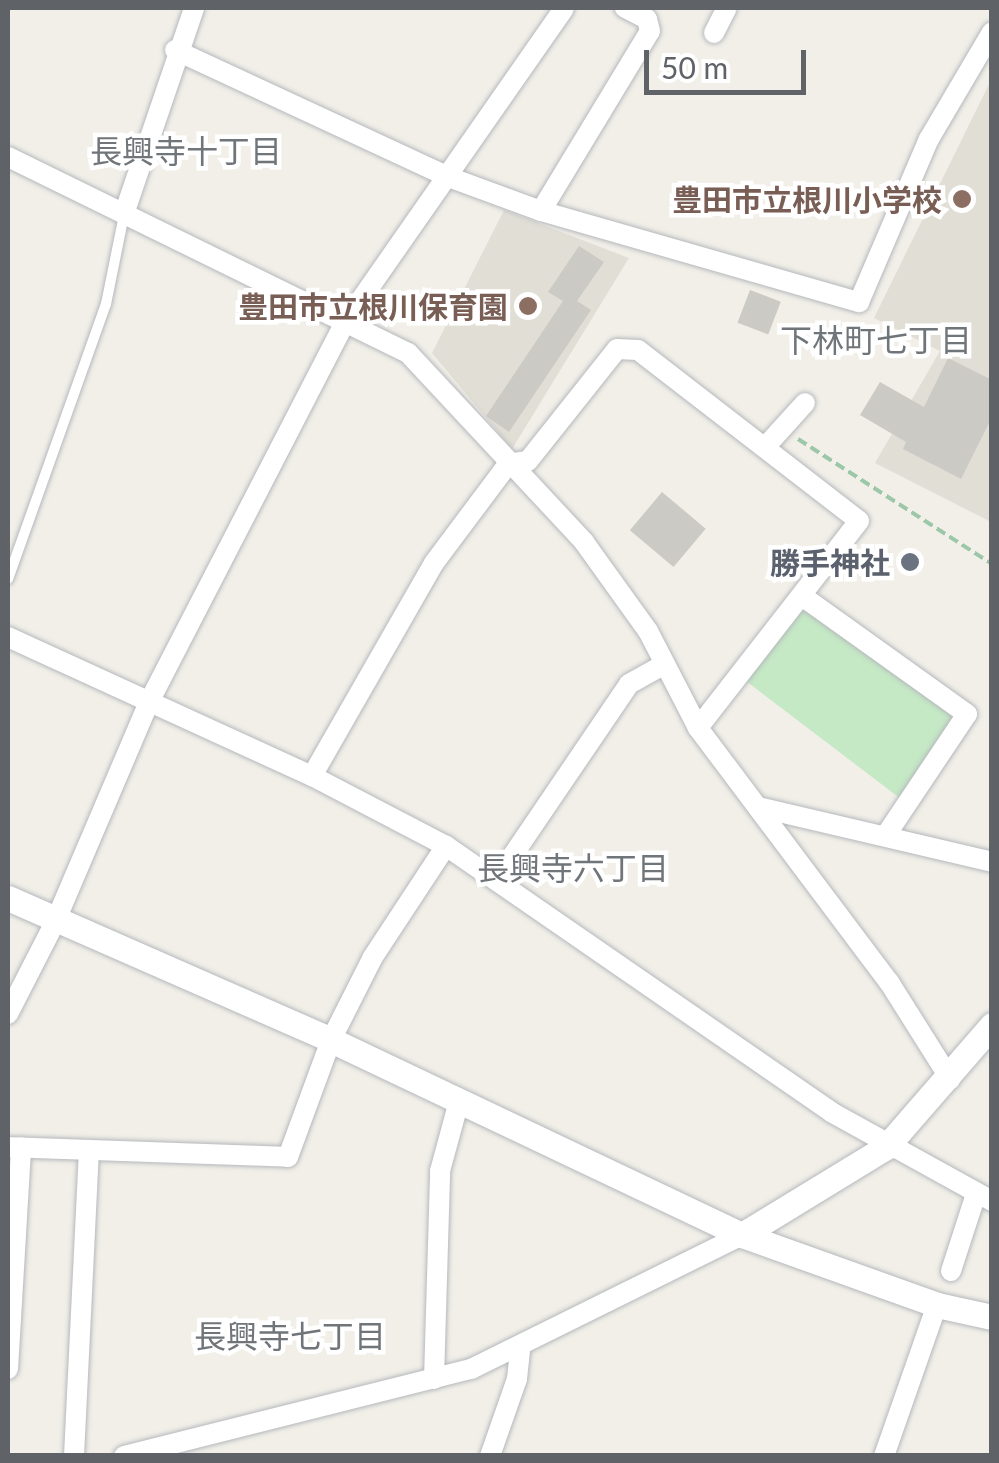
<!DOCTYPE html>
<meta charset="utf-8">
<style>
body{margin:0}
#map{position:relative;width:999px;height:1463px;overflow:hidden;background:#f1efe8;font-family:Lato,"Noto Sans JP",sans-serif}
div>[style]{position:absolute}
.education>*{inset:0;background:#e1ded6}
.green>*{inset:0;background:#c5e8c5}
.building>*{inset:0;background:#cccac5;transform-origin:0 0}
.path>*{height:4px;margin-top:-2px;transform-origin:0;background:repeating-linear-gradient(90deg,#9cc7a9 0 10px,transparent 0 15px)}
.roads{filter:drop-shadow(0 0 2px #b5b8bc) drop-shadow(0 0 2px #b5b8bc)}
.service>*{height:10px;margin:-5px;padding:0 5px;transform-origin:5px;border-radius:5px;background:#fff}
.minor>*{height:20px;margin:-10px;padding:0 10px;transform-origin:10px;border-radius:10px;background:#fff}
.tertiary>*{height:25px;margin:-12.5px;padding:0 12.5px;transform-origin:12.5px;border-radius:12.5px;background:#fff}
.dots>*{width:28px;height:28px;translate:-50% -50%;box-sizing:border-box;border:5px solid #fff;border-radius:50%}
span{translate:-50% -50%;white-space:nowrap;text-align:center;line-height:1.15;-webkit-text-stroke:9px #fff;paint-order:stroke}
.education-label{font-size:30px;color:#785e54;font-weight:700}
.right{translate:-100% -50%;text-align:right}
.worship-label{font-size:30px;color:#5b616d;font-weight:700}
.neighbourhood-label{font-size:32px;color:#70757a}
.frame{position:absolute;inset:0;border:10px solid #5f6368;pointer-events:none}
.scale{position:absolute;left:644px;top:50px;width:162px;height:45px;box-sizing:border-box;border:5px solid #5f6368;border-top:0;padding-left:12px;font-size:30px;line-height:35px;white-space:nowrap;color:#5f6368;-webkit-text-stroke:8px #fff;paint-order:stroke}
</style>
<div id="map">
<div class="education">
<i style="clip-path:polygon(991px 80px,991px 522px,875px 463px,940px 351px,874px 318px)"></i>
<i style="clip-path:polygon(504px 210px,629px 258px,512px 449px,432px 353px)"></i>
</div>
<div class="green">
<i style="clip-path:polygon(808px 611px,951px 712px,951px 723px,901px 799px,746px 681px,799px 612px)"></i>
</div>
<div class="building">
<i style="clip-path:polygon(579px 246px,604px 262px,577px 301px,591px 310px,509px 432px,486px 416px,563px 301px,548px 292px)"></i>
<i style="left:750px;top:290px;width:33px;height:35px;rotate:21deg"></i>
<i style="clip-path:polygon(948px 358px,992px 380px,992px 417px,961px 479px,903px 449px,906px 442px,860px 415px,880px 382px,924px 407px)"></i>
<i style="left:662px;top:492px;width:57px;height:50px;rotate:40deg"></i>
</div>
<div class="path">
<i style="left:798px;top:439px;width:231px;rotate:32.8deg"></i>
</div>
<div class="roads">
<div class="service">
<i style="left:8px;top:579px;width:292px;rotate:-70.4deg"></i>
<i style="left:106px;top:304px;width:91px;rotate:-78.6deg"></i>
</div>
<div class="minor">
<i style="left:714px;top:33px;width:28px;rotate:-63deg"></i>
<i style="left:175px;top:50px;width:299px;rotate:24.9deg"></i>
<i style="left:446px;top:176px;width:101px;rotate:20.2deg"></i>
<i style="left:541px;top:211px;width:331px;rotate:16deg"></i>
<i style="left:859px;top:302px;width:177px;rotate:-66.8deg"></i>
<i style="left:929px;top:139px;width:124px;rotate:-59.5deg"></i>
<i style="left:8px;top:157px;width:445px;rotate:26.1deg"></i>
<i style="left:408px;top:353px;width:258px;rotate:47deg"></i>
<i style="left:584px;top:542px;width:110px;rotate:54.3deg"></i>
<i style="left:648px;top:631px;width:109px;rotate:62.7deg"></i>
<i style="left:698px;top:728px;width:318px;rotate:53.1deg"></i>
<i style="left:889px;top:982px;width:115px;rotate:57.8deg"></i>
<i style="left:541px;top:211px;width:210px;rotate:-58.8deg"></i>
<i style="left:650px;top:31px;width:12px;rotate:-104deg"></i>
<i style="left:647px;top:19px;width:25px;rotate:-153deg"></i>
<i style="left:124px;top:214px;width:218px;rotate:-71.2deg"></i>
<i style="left:766px;top:446px;width:58px;rotate:-47.8deg"></i>
<i style="left:802px;top:596px;width:203px;rotate:35.6deg"></i>
<i style="left:967px;top:714px;width:146px;rotate:123.8deg"></i>
<i style="left:8px;top:637px;width:334px;rotate:24.6deg"></i>
<i style="left:312px;top:776px;width:151px;rotate:27.6deg"></i>
<i style="left:446px;top:846px;width:468px;rotate:34.6deg"></i>
<i style="left:831px;top:1112px;width:184px;rotate:28.9deg"></i>
<i style="left:312px;top:776px;width:245px;rotate:-60.2deg"></i>
<i style="left:434px;top:563px;width:124px;rotate:-53.2deg"></i>
<i style="left:508px;top:464px;width:20px;rotate:-9deg"></i>
<i style="left:528px;top:461px;width:143px;rotate:-51.5deg"></i>
<i style="left:617px;top:349px;width:21px;rotate:3deg"></i>
<i style="left:638px;top:350px;width:279px;rotate:37.7deg"></i>
<i style="left:859px;top:521px;width:262px;rotate:127.9deg"></i>
<i style="left:758px;top:807px;width:240px;rotate:13.2deg"></i>
<i style="left:496px;top:880px;width:237px;rotate:-55.8deg"></i>
<i style="left:629px;top:684px;width:38px;rotate:-29deg"></i>
<i style="left:8px;top:1014px;width:106px;rotate:-62.9deg"></i>
<i style="left:56px;top:920px;width:237px;rotate:-66.9deg"></i>
<i style="left:149px;top:702px;width:429px;rotate:-62.7deg"></i>
<i style="left:346px;top:321px;width:381px;rotate:-55.1deg"></i>
<i style="left:8px;top:1147px;width:280px;rotate:2deg"></i>
<i style="left:288px;top:1157px;width:125px;rotate:-69.8deg"></i>
<i style="left:331px;top:1040px;width:93px;rotate:-63.2deg"></i>
<i style="left:373px;top:957px;width:133px;rotate:-56.7deg"></i>
<i style="left:951px;top:1271px;width:81px;rotate:-72deg"></i>
<i style="left:8px;top:1369px;width:222px;rotate:-86.6deg"></i>
<i style="left:434px;top:1379px;width:208px;rotate:-88.3deg"></i>
<i style="left:440px;top:1171px;width:73px;rotate:-74.8deg"></i>
<i style="left:74px;top:1456px;width:305px;rotate:-87.2deg"></i>
<i style="left:124px;top:1456px;width:358px;rotate:-14.1deg"></i>
<i style="left:471px;top:1369px;width:302px;rotate:-26.3deg"></i>
<i style="left:490px;top:1456px;width:82px;rotate:-70.7deg"></i>
<i style="left:517px;top:1379px;width:31px;rotate:-84deg"></i>
<i style="left:884px;top:1456px;width:160px;rotate:-70.7deg"></i>
</div>
<div class="tertiary">
<i style="left:8px;top:898px;width:353px;rotate:23.7deg"></i>
<i style="left:331px;top:1040px;width:455px;rotate:25.4deg"></i>
<i style="left:742px;top:1235px;width:207px;rotate:19.7deg"></i>
<i style="left:937px;top:1305px;width:56px;rotate:12.3deg"></i>
<i style="left:742px;top:1235px;width:169px;rotate:-31.4deg"></i>
<i style="left:886px;top:1147px;width:162px;rotate:-49deg"></i>
</div>
</div>
<div class="dots">
<i style="left:962px;top:199px;background:#8d6e63"></i>
<i style="left:528px;top:306px;background:#8d6e63"></i>
<i style="left:910px;top:562px;background:#6b7280"></i>
</div>
<div class="education-label">
<span class="right" style="left:942px;top:199px">豊田市立根川小学校</span>
<span class="right" style="left:508px;top:306px">豊田市立根川保育園</span>
</div>
<div class="worship-label">
<span class="right" style="left:890px;top:562px">勝手神社</span>
</div>
<div class="neighbourhood-label">
<span style="left:186px;top:151px">長興寺十丁目</span>
<span style="left:876px;top:340px">下林町七丁目</span>
<span style="left:573px;top:868px">長興寺六丁目</span>
<span style="left:290px;top:1336px">長興寺七丁目</span>
</div>
<div class="frame"></div>
<div class="scale">50 m</div>
</div>
